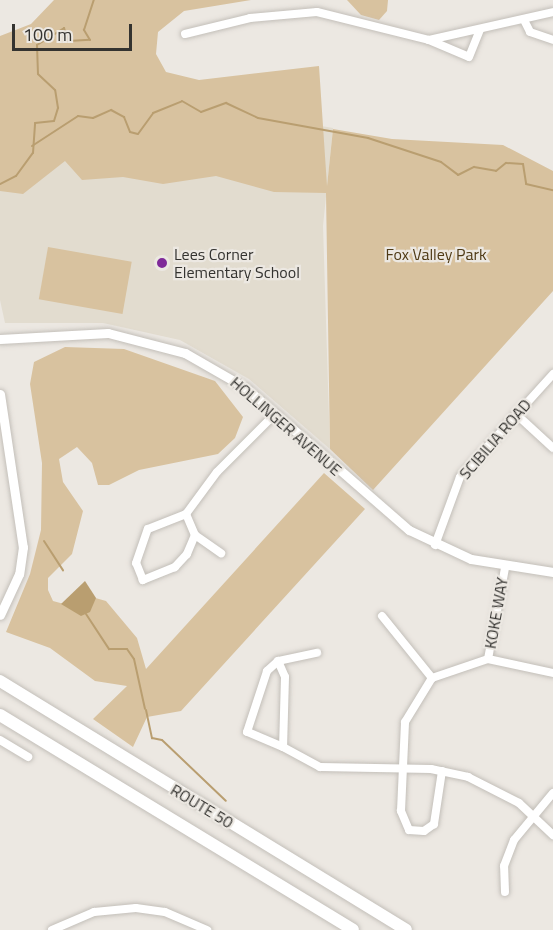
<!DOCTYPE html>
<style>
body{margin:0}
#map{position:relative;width:553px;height:930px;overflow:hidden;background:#ece8e2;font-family:"Titillium Web",sans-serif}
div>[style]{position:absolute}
.built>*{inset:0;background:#e2dccf}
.green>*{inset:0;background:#d8c29f;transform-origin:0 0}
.water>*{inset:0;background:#b99e70}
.stream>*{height:2px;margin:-1px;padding:0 1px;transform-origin:1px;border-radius:1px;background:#b99e70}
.roads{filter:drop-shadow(0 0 2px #c3bfb9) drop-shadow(0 0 2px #c3bfb9)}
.minor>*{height:8px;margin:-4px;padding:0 4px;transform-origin:4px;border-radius:4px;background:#fff}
.tertiary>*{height:9px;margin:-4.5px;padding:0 4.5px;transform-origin:4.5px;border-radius:4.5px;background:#fff}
.trunk>*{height:12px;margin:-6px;padding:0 6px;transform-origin:6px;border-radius:6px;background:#fff}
.dots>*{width:16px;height:16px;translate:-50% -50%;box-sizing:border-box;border:3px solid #ece8e2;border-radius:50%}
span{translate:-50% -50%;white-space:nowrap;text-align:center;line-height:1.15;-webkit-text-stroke:4.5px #ece8e2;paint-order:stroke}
.poi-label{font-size:16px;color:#343330}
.left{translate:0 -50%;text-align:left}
.park-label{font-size:16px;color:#4f3a15}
.street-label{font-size:16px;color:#343330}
.scale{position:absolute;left:12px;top:24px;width:120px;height:27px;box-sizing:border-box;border:3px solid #343330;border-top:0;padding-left:8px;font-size:18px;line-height:21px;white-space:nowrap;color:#343330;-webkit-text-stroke:4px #ece8e2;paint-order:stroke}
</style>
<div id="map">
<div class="built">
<i style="clip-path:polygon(0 107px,275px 118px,333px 128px,323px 226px,330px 449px,249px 379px,180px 340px,103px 323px,5px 323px,0 300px)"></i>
</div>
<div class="green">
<i style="clip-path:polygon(54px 0,251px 0,184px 11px,158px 32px,156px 54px,166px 72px,199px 80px,319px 66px,327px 186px,333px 129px,392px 139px,503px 145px,553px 171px,553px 291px,373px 490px,330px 449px,326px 193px,274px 192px,216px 176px,163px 184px,123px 177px,82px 180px,65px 161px,23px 194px,0 191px,0 36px,31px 24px)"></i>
<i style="clip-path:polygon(347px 0,388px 0,387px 11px,379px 20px,361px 15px)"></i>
<i style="left:48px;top:247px;width:85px;height:53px;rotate:10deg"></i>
<i style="clip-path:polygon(65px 347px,124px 349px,215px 381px,243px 417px,235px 438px,218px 454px,139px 470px,109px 485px,98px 485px,92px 463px,77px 447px,59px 459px,63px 482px,83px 511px,72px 554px,48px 578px,48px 590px,53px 601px,64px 604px,85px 595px,106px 601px,137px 638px,146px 669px,324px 473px,365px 509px,181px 711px,147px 717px,133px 747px,93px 719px,127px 686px,95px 681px,50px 648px,6px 632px,30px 574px,41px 530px,42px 463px,30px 384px,34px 362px)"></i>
</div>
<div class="water">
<i style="clip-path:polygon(85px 581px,96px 598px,90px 612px,81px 616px,61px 604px)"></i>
</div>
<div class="stream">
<i style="left:32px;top:146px;width:55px;rotate:-33.1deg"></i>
<i style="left:78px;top:116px;width:15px;rotate:8deg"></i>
<i style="left:93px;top:118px;width:20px;rotate:-24deg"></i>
<i style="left:111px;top:110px;width:15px;rotate:28deg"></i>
<i style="left:124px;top:117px;width:16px;rotate:68deg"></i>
<i style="left:130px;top:132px;width:8px;rotate:14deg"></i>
<i style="left:138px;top:134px;width:26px;rotate:-54deg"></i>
<i style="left:153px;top:113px;width:31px;rotate:-22deg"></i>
<i style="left:182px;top:101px;width:22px;rotate:30deg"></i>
<i style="left:201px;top:112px;width:27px;rotate:-20deg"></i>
<i style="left:226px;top:103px;width:35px;rotate:25deg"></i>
<i style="left:258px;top:118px;width:112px;rotate:10.3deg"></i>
<i style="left:368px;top:138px;width:77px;rotate:18.2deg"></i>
<i style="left:441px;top:162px;width:21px;rotate:37deg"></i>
<i style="left:458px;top:175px;width:18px;rotate:-27deg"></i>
<i style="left:474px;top:167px;width:22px;rotate:10deg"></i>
<i style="left:496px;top:171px;width:13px;rotate:-39deg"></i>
<i style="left:506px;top:163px;width:17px;rotate:3deg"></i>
<i style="left:523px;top:164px;width:20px;rotate:81deg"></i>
<i style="left:526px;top:184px;width:28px;rotate:13deg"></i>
<i style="left:0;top:184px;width:18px;rotate:-27deg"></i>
<i style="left:16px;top:176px;width:29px;rotate:-54deg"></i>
<i style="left:33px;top:153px;width:30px;rotate:-86deg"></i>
<i style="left:35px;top:123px;width:19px;rotate:-6deg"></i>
<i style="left:54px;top:121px;width:14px;rotate:-73deg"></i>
<i style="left:58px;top:108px;width:18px;rotate:-99deg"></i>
<i style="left:55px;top:90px;width:23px;rotate:-137deg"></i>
<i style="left:38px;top:74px;width:29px;rotate:-92deg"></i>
<i style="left:37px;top:45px;width:32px;rotate:-32deg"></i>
<i style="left:64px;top:28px;width:14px;rotate:73deg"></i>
<i style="left:68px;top:41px;width:22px;rotate:-3deg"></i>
<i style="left:90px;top:40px;width:12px;rotate:-121deg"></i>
<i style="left:84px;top:30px;width:32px;rotate:-72deg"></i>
<i style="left:44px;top:541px;width:35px;rotate:57deg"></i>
<i style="left:86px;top:614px;width:42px;rotate:56.7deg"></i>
<i style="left:109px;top:649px;width:18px"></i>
<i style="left:127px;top:649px;width:12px;rotate:55deg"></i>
<i style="left:134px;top:659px;width:51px;rotate:77.6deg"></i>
<i style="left:146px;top:710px;width:29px;rotate:78deg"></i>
<i style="left:152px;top:738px;width:10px;rotate:11deg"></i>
<i style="left:162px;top:740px;width:88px;rotate:43.6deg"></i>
</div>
<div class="roads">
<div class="minor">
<i style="left:524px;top:20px;width:13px;rotate:63deg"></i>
<i style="left:530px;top:32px;width:24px;rotate:19deg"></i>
<i style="left:185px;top:34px;width:67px;rotate:-13.8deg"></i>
<i style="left:250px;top:18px;width:67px;rotate:-5.1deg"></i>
<i style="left:317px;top:12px;width:115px;rotate:14deg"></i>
<i style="left:429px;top:40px;width:127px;rotate:-12.7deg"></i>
<i style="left:429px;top:40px;width:43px;rotate:23deg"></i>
<i style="left:469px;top:57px;width:29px;rotate:-68deg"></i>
<i style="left:516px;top:414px;width:50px;rotate:42.6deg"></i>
<i style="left:186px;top:514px;width:23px;rotate:67deg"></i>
<i style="left:195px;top:535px;width:21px;rotate:113deg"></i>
<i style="left:187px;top:554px;width:18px;rotate:133deg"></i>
<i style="left:175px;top:567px;width:35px;rotate:158deg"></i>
<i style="left:143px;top:580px;width:18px;rotate:-112deg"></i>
<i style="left:136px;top:563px;width:36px;rotate:-71deg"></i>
<i style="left:148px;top:529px;width:41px;rotate:-21.5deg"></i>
<i style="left:186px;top:514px;width:52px;rotate:-53.6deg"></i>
<i style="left:217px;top:472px;width:82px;rotate:-45deg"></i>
<i style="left:195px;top:535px;width:32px;rotate:35deg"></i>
<i style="left:435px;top:545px;width:72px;rotate:-69.8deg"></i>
<i style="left:460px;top:477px;width:139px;rotate:-47.9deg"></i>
<i style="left:382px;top:616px;width:80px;rotate:51.1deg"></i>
<i style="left:488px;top:659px;width:93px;rotate:-79.4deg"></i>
<i style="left:278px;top:661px;width:40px;rotate:-12deg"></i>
<i style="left:0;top:740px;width:33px;rotate:31deg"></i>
<i style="left:283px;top:747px;width:39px;rotate:-157deg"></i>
<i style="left:247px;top:732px;width:64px;rotate:-71.8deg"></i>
<i style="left:267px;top:671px;width:15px;rotate:-42deg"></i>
<i style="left:278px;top:661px;width:17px;rotate:66deg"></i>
<i style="left:285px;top:677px;width:70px;rotate:91.6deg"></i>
<i style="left:283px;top:747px;width:42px;rotate:28.4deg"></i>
<i style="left:320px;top:767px;width:111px;rotate:1deg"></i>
<i style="left:431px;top:769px;width:38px;rotate:12deg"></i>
<i style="left:468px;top:777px;width:57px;rotate:27deg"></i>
<i style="left:519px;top:803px;width:47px;rotate:43.3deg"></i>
<i style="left:442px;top:771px;width:54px;rotate:98.6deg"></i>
<i style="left:434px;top:824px;width:12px;rotate:145deg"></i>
<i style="left:424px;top:831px;width:15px;rotate:-176deg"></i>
<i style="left:409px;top:830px;width:21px;rotate:-113deg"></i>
<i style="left:401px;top:811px;width:89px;rotate:-87.4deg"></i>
<i style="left:405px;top:722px;width:52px;rotate:-58.5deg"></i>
<i style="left:432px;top:678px;width:59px;rotate:-18.7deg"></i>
<i style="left:488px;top:659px;width:66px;rotate:12.2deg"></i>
<i style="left:505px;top:892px;width:26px;rotate:-92deg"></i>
<i style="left:504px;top:866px;width:28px;rotate:-69deg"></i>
<i style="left:514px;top:840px;width:61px;rotate:-50.3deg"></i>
<i style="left:52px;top:930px;width:46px;rotate:-23.2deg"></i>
<i style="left:94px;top:912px;width:42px;rotate:-5.4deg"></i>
<i style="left:136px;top:908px;width:29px;rotate:8deg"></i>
<i style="left:165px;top:912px;width:46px;rotate:23.2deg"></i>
</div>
<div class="tertiary">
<i style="left:0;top:339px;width:108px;rotate:-3.2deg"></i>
<i style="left:108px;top:333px;width:80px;rotate:14.6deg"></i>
<i style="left:185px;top:353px;width:70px;rotate:29.8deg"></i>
<i style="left:246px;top:388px;width:216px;rotate:41.1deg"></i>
<i style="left:409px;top:530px;width:68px;rotate:25.1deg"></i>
<i style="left:471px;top:559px;width:83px;rotate:9deg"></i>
<i style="left:0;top:394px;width:155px;rotate:81.5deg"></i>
<i style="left:23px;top:547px;width:27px;rotate:98deg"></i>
<i style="left:19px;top:574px;width:45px;rotate:114.9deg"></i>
</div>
<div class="trunk">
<i style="left:0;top:681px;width:476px;rotate:31.5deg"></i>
<i style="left:0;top:715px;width:413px;rotate:31.3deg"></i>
</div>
</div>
<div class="dots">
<i style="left:162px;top:263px;background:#7f2a99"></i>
</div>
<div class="poi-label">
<span class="left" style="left:174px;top:263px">Lees Corner<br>Elementary School</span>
</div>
<div class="park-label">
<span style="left:436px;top:254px">Fox Valley Park</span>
</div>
<div class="street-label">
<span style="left:286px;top:426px;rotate:41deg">HOLLINGER AVENUE</span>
<span style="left:495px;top:439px;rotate:-49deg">SCIBILIA ROAD</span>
<span style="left:496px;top:613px;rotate:-80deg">KOKE WAY</span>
<span style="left:202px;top:806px;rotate:31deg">ROUTE 50</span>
</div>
<div class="scale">100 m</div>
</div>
